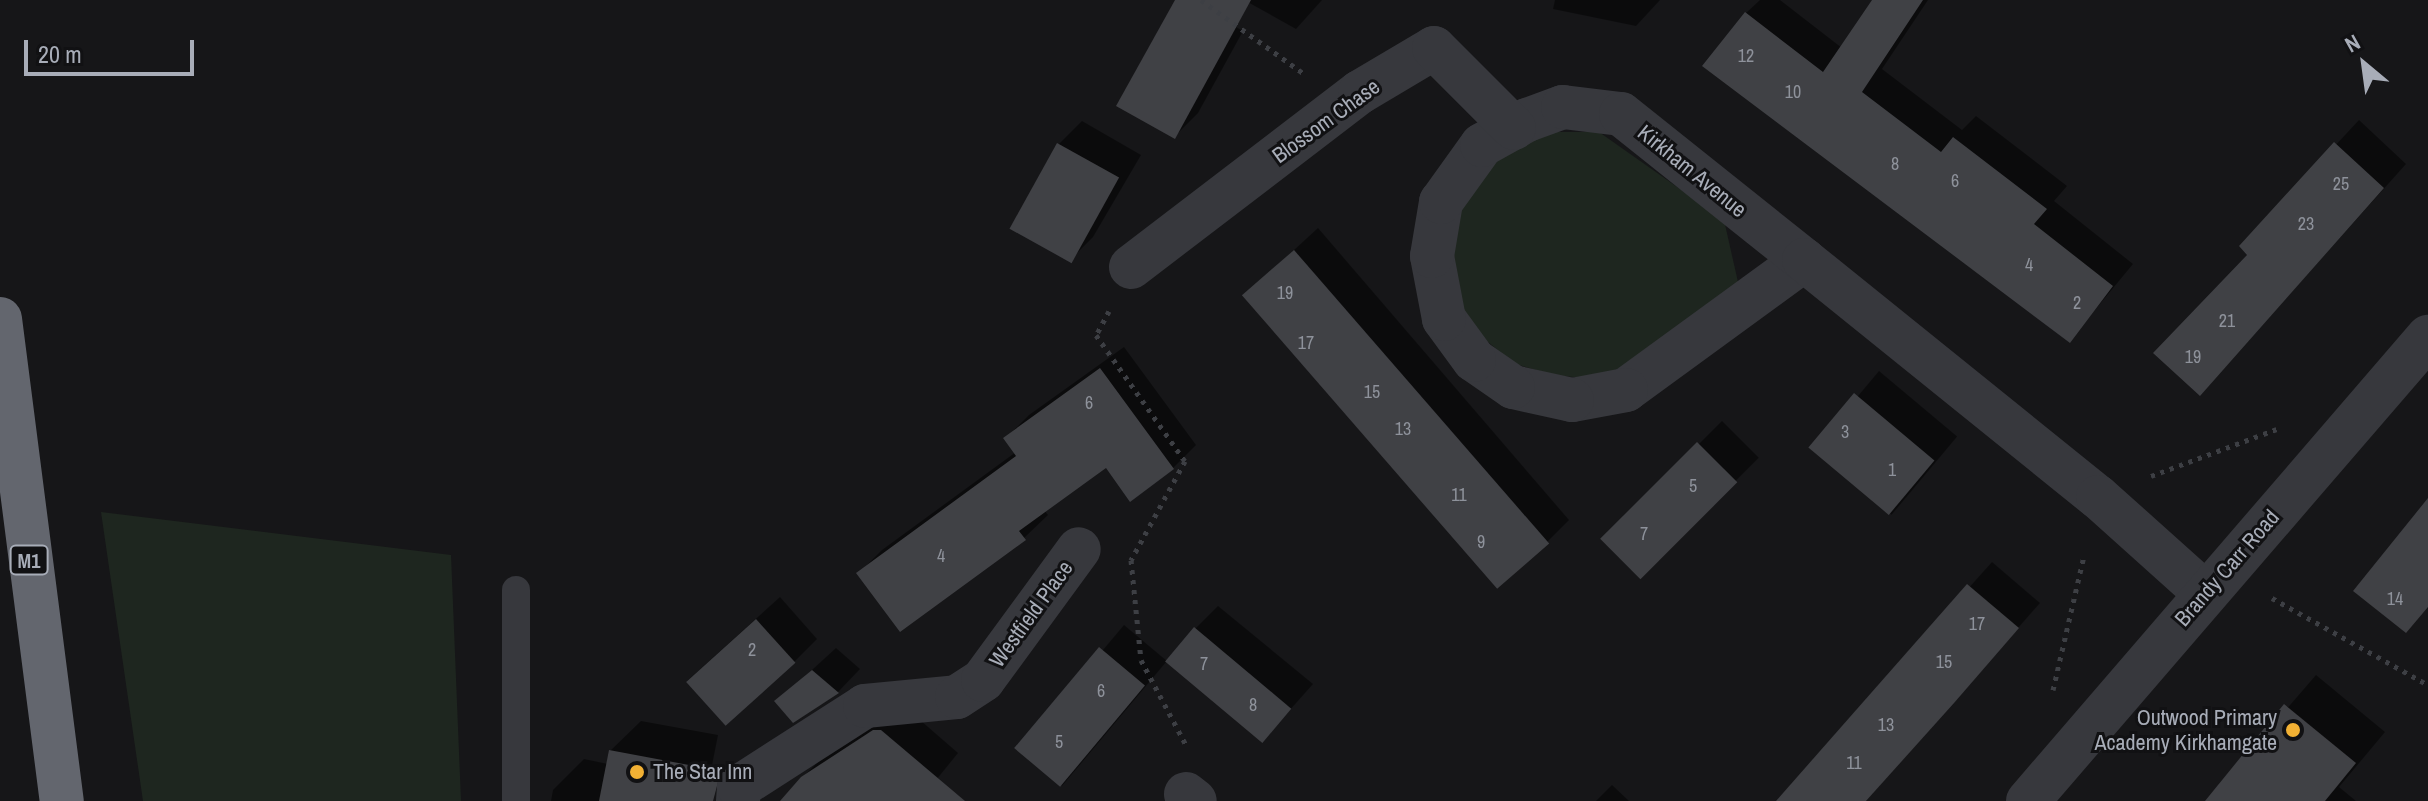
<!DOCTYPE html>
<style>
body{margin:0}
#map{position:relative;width:2428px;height:801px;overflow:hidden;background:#161618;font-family:"Archivo Narrow",sans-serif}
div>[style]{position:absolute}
.green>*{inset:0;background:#1e261f}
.shadow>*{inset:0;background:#0007;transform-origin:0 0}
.building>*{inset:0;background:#404145;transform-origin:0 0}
.path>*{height:5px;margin-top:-2.5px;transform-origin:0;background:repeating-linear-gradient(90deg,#3d3f44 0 4px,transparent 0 10px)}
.service>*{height:28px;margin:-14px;padding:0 14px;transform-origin:14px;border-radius:14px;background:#37383d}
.minor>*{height:44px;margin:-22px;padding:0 22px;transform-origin:22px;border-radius:22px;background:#37383d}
.tertiary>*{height:44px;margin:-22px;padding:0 22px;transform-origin:22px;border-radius:22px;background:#37383d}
.motorway>*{height:44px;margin:-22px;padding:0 22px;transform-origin:22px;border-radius:22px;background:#63666e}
.dots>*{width:22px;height:22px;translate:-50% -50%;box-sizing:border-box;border:4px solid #111113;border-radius:50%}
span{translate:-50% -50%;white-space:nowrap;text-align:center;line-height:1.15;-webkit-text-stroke:6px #111113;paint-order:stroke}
.number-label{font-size:18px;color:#8e929b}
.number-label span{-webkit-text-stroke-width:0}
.shield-label span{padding:2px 6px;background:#111113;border:2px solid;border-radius:6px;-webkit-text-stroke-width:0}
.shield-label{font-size:20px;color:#a8adb8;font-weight:700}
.street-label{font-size:22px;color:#a8adb8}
.poi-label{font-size:22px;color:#a8adb8}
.right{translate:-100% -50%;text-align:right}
.left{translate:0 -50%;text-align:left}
.north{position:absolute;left:2324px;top:24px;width:80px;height:80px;-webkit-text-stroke:6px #111113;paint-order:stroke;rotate:331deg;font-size:22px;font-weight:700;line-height:32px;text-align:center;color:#a8adb8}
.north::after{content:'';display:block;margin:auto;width:28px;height:36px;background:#a8adb8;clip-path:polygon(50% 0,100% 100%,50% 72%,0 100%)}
.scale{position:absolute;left:24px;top:40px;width:170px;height:36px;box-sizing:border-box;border:4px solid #a8adb8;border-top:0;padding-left:10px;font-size:24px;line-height:28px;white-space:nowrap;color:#a8adb8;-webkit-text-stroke:6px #111113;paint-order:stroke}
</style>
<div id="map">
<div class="green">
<i style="clip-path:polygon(1554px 132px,1599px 132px,1724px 220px,1738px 282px,1625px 366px,1593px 379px,1554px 375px,1515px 364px,1477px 333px,1458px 303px,1450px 262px,1454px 228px,1472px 186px,1507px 152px)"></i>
<i style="clip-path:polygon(101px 512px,451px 555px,461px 801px,143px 801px)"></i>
</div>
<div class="shadow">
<i style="clip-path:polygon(1188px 0,1243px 31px,1198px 113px,1175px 136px)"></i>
<i style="clip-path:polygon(1244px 0,1322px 0,1296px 29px)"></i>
<i style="clip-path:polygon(1555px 0,1660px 0,1636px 26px,1553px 9px)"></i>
<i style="clip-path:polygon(1760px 0,1780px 0,1842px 48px,1875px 0,1928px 0,1882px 69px,1962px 130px,1976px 116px,2067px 186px,2054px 201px,2133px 264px,2070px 340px,1746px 13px)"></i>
<i style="clip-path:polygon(2359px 120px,2406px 164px,2200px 394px,2249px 255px,2242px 246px)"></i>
<i style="clip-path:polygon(1082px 121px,1141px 155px,1093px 237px,1070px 260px,1059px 144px)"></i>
<i style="clip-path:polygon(1318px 228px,1569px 520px,1546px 543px,1244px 296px)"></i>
<i style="clip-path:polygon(1124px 347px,1196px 445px,1173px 468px,1106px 466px,1044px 510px,1048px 515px,1024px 538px,859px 573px,882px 550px,1016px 452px,1006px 438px,1029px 415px)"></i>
<i style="left:1879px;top:371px;width:102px;height:102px;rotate:40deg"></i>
<i style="left:1722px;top:421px;width:52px;height:168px;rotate:45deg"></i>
<i style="clip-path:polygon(1992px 562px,2040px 603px,1866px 801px,1778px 801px)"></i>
<i style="clip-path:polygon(780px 597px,817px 639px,794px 662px,687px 681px)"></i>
<i style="clip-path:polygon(1218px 606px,1313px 684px,1263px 740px,1195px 629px)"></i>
<i style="left:1124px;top:625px;width:56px;height:163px;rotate:40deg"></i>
<i style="clip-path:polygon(836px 648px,860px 669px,838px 692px,793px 720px,777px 702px)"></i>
<i style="clip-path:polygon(2316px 675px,2385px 732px,2339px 787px,2356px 801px,2207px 801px)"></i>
<i style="clip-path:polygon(905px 707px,958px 753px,919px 801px,793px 801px,802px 778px,826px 754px)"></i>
<i style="clip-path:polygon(641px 721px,718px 735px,705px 801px,551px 801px,553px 790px,584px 759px,608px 764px,610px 751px)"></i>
<i style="clip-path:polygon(1612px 785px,1629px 801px,1596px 801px)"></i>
</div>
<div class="building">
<i style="clip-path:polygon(1175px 0,1251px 0,1175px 139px,1116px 106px)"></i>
<i style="clip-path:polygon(1872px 0,1923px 0,1862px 92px,1941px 152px,1953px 137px,2047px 209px,2034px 224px,2113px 286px,2070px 343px,1702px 66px,1745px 12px,1823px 72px)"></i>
<i style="clip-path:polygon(2334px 142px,2384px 188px,2200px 396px,2153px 353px,2247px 255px,2239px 246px)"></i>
<i style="left:1057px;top:143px;width:71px;height:98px;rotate:29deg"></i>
<i style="left:1294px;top:250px;width:389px;height:69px;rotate:49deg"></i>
<i style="clip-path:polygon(1100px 368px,1174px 469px,1130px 502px,1106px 468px,1019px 531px,1026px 540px,900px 632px,856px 573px,1016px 456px,1003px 438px)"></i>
<i style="left:1854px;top:393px;width:105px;height:71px;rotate:40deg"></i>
<i style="left:1697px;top:442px;width:57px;height:137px;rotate:45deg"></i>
<i style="clip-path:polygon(2428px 498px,2428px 607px,2406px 633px,2353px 591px)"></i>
<i style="clip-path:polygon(1967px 584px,2019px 628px,1954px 703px,1866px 801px,1776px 801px)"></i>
<i style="left:756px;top:619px;width:59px;height:94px;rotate:48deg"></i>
<i style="left:1194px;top:627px;width:127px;height:45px;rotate:40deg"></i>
<i style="left:1099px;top:647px;width:60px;height:132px;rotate:40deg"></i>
<i style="clip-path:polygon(812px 670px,839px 693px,793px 723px,774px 701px)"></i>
<i style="clip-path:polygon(2284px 704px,2356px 763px,2325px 801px,2205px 801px)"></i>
<i style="clip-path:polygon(873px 730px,881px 730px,965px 801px,780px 801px,801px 777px)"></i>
<i style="clip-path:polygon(609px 750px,721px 771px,713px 801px,599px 801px)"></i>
</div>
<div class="path">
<i style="left:1201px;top:0;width:125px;rotate:35.6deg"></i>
<i style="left:1109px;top:311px;width:27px;rotate:118deg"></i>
<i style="left:1096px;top:335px;width:154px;rotate:54.8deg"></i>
<i style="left:1185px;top:461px;width:113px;rotate:118.6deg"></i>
<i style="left:1131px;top:560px;width:100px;rotate:84.3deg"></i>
<i style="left:1141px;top:660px;width:96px;rotate:62.1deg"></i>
<i style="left:2151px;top:476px;width:134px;rotate:-20.5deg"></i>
<i style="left:2272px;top:598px;width:179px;rotate:29.1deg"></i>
<i style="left:2053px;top:690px;width:138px;rotate:-77deg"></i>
</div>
<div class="service">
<i style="left:516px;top:801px;width:211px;rotate:-90deg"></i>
</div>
<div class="minor">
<i style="left:1804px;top:260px;width:220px;rotate:143.9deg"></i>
<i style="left:1626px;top:390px;width:55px;rotate:169.5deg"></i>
<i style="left:1572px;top:400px;width:60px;rotate:-167.6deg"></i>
<i style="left:1513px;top:387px;width:47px;rotate:-145.3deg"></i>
<i style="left:1474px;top:360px;width:51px;rotate:-126.2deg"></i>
<i style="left:1444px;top:319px;width:64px;rotate:-100.8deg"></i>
<i style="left:1432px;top:256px;width:55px;rotate:-80.5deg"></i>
<i style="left:1441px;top:202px;width:70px;rotate:-54.3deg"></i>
<i style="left:1482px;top:145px;width:51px;rotate:-29.1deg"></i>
<i style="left:1527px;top:120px;width:38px;rotate:-20deg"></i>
<i style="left:1563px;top:107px;width:58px;rotate:6.9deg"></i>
<i style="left:1621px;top:114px;width:234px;rotate:38.6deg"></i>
<i style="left:1804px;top:260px;width:378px;rotate:38.9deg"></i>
<i style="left:2098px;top:497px;width:144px;rotate:41.9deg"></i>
<i style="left:1131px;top:267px;width:288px;rotate:-37.4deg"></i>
<i style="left:1360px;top:92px;width:86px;rotate:-30.7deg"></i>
<i style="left:1434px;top:48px;width:113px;rotate:45deg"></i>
<i style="left:1186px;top:794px;width:11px;rotate:38deg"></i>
<i style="left:738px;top:801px;width:14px;rotate:-86deg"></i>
<i style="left:739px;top:787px;width:150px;rotate:-32.7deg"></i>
<i style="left:865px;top:706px;width:92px;rotate:-5.6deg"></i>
<i style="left:957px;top:697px;width:31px;rotate:-33deg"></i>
<i style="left:983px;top:680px;width:162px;rotate:-53.8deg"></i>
</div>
<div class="tertiary">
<i style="left:2028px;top:801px;width:613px;rotate:-49.24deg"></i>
</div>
<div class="motorway">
<i style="left:0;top:319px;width:486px;rotate:82.7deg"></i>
</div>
<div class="dots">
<i style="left:2293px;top:730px;background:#f2b134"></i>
<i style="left:637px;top:772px;background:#f2b134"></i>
</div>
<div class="number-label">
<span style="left:1746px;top:56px">12</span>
<span style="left:1793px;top:92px">10</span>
<span style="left:1895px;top:164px">8</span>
<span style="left:1955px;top:181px">6</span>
<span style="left:2341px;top:184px">25</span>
<span style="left:2306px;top:224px">23</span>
<span style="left:2029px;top:265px">4</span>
<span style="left:1285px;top:293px">19</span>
<span style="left:2077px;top:303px">2</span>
<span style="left:2227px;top:321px">21</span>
<span style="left:1306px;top:343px">17</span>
<span style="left:2193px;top:357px">19</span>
<span style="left:1372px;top:392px">15</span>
<span style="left:1089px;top:403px">6</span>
<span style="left:1403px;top:429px">13</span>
<span style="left:1845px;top:432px">3</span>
<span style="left:1892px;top:470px">1</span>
<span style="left:1693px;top:486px">5</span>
<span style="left:1459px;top:495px">11</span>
<span style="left:1644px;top:534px">7</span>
<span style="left:1481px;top:542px">9</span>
<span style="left:941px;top:556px">4</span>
<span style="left:2395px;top:599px">14</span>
<span style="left:1977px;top:624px">17</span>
<span style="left:752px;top:650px">2</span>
<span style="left:1944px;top:662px">15</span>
<span style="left:1204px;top:664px">7</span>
<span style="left:1101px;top:691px">6</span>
<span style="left:1253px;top:705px">8</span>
<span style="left:1886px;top:725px">13</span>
<span style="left:1059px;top:742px">5</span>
<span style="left:1854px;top:763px">11</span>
</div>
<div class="shield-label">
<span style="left:29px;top:560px">M1</span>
</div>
<div class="street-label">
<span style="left:1326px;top:121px;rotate:-36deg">Blossom Chase</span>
<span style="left:1692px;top:171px;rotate:39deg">Kirkham Avenue</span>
<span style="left:2227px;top:568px;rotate:-49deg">Brandy Carr Road</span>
<span style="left:1031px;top:614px;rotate:-54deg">Westfield Place</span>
</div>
<div class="poi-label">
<span class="right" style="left:2277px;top:730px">Outwood Primary<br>Academy Kirkhamgate</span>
<span class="left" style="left:653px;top:772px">The Star Inn</span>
</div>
<div class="north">N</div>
<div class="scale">20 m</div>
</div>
